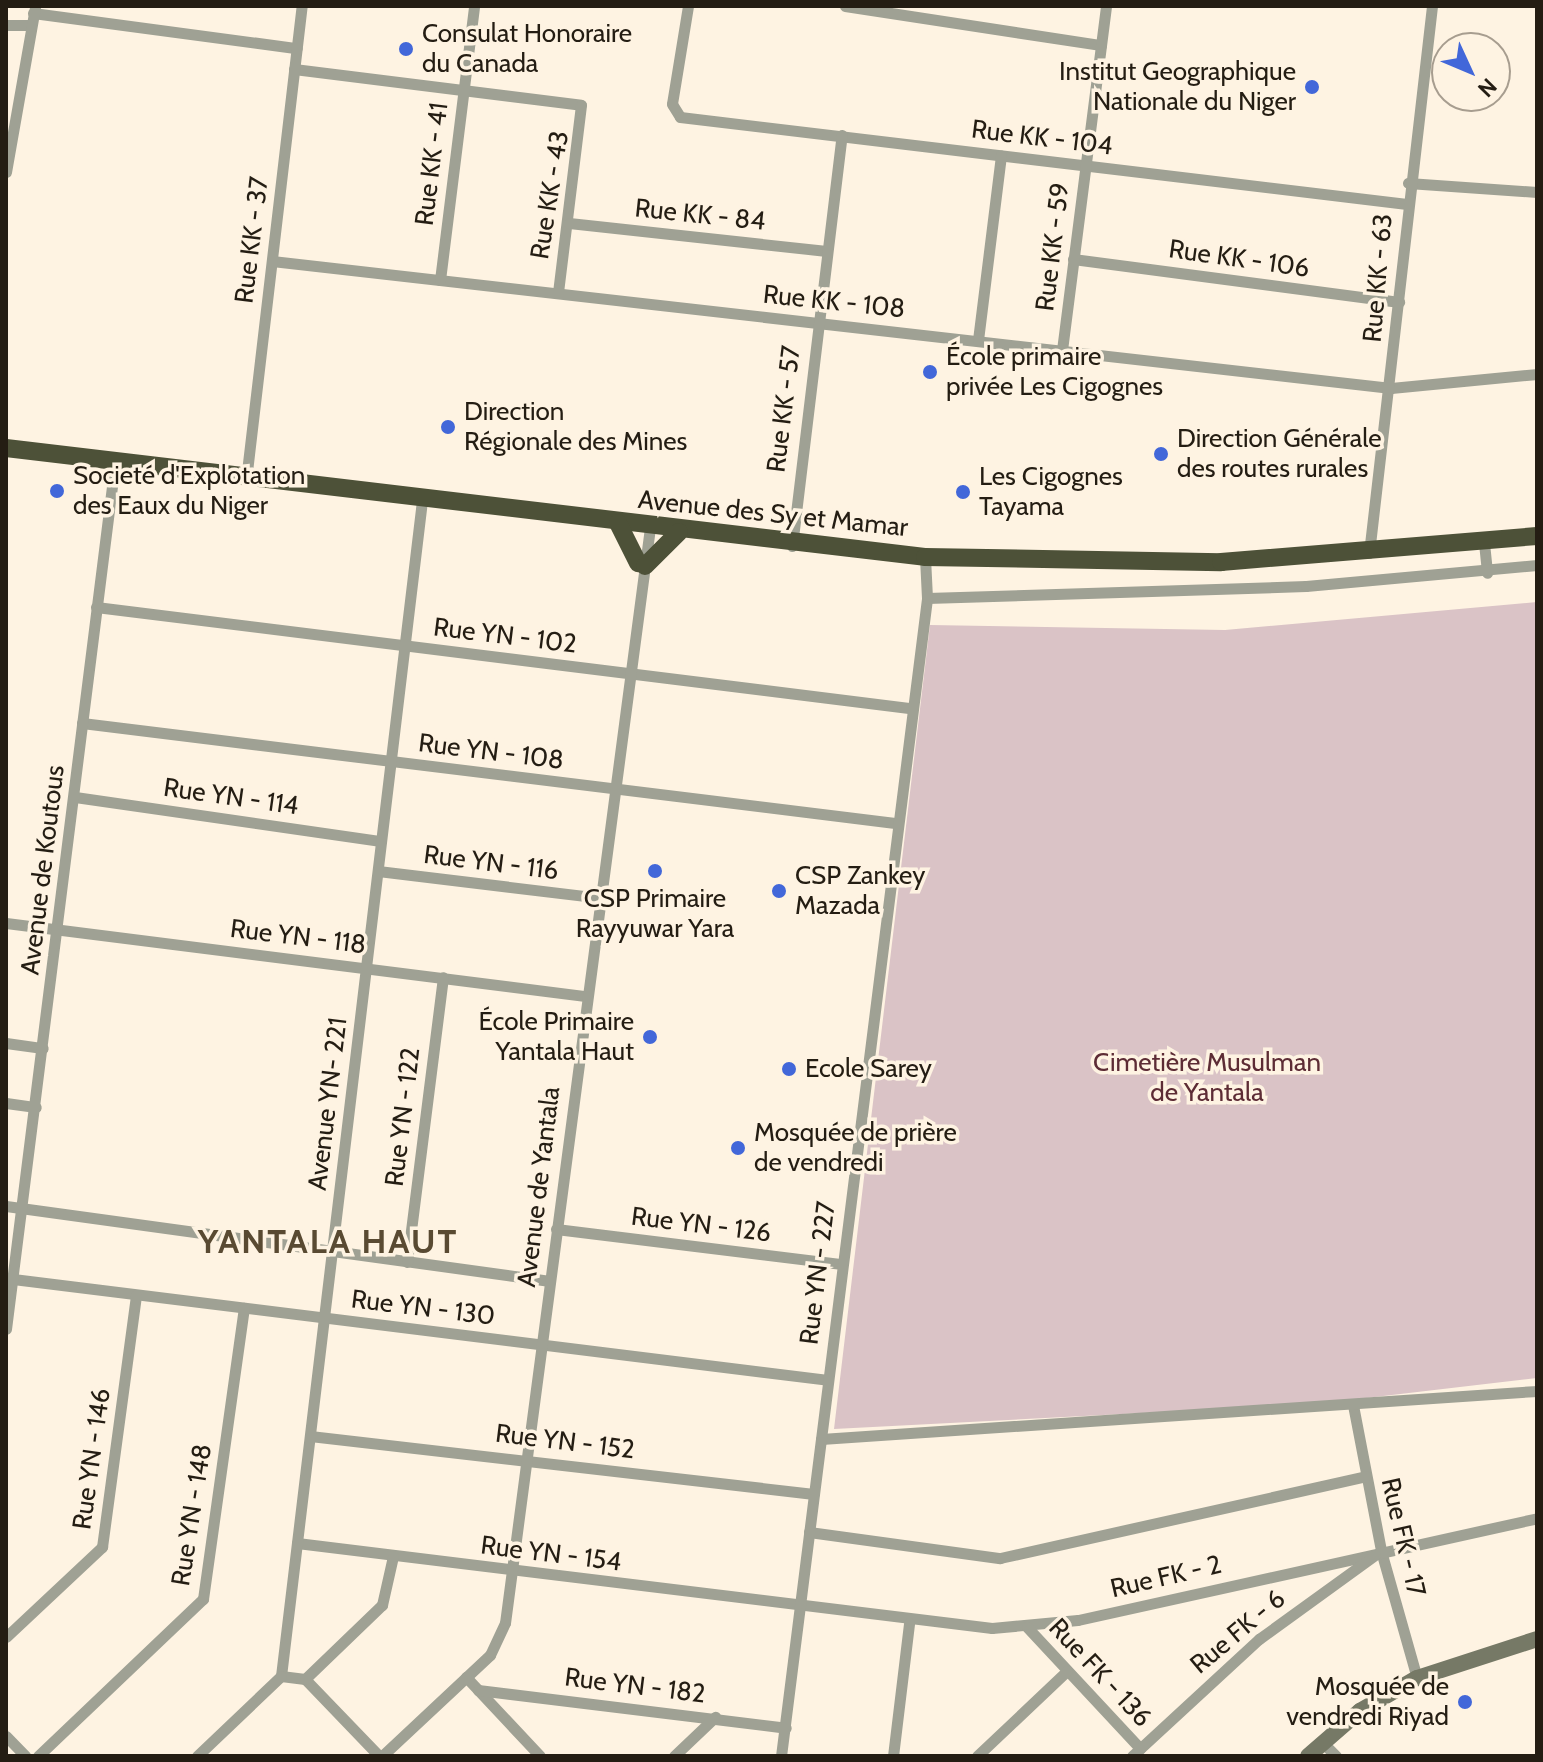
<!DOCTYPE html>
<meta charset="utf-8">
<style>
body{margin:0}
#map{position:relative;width:1543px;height:1762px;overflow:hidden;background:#fef3e2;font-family:Cabin,sans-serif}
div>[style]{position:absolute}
.green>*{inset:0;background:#dac3c6}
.minor>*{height:11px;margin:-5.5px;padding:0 5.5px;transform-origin:5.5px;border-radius:5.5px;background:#9fa194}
.secondary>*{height:16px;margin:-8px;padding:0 8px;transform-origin:8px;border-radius:8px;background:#767966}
.trunk>*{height:18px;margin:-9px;padding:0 9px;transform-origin:9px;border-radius:9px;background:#4d5138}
.dots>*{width:22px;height:22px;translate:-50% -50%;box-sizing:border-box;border:4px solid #fef3e2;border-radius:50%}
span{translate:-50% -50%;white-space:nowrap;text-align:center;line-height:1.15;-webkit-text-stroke:7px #fef3e2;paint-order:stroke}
.poi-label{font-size:26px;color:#241d13}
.left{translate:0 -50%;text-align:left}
.right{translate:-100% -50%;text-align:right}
.street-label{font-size:26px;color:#241d13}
.park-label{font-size:26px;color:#5d2c35}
.district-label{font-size:34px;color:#594a32;font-weight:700;letter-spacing:2px}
.frame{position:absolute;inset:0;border:8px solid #241d13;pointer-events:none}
.north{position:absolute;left:1431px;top:32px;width:80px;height:80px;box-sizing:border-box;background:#fef3e2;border:2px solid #a79d8f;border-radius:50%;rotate:134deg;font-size:22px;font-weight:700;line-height:32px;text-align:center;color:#241d13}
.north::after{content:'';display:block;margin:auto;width:28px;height:36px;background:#4267d9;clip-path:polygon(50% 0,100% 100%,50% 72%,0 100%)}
</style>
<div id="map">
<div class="green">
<i style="clip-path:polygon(1537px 602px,1537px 1378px,1315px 1404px,834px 1429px,930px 625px,1225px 630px)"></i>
</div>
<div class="minor">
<i style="left:688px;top:6px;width:99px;rotate:99.3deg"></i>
<i style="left:672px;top:104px;width:15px;rotate:58deg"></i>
<i style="left:680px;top:117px;width:732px;rotate:6.82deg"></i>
<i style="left:845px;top:6px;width:259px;rotate:8.7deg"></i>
<i style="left:33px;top:13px;width:266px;rotate:7.6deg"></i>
<i style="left:6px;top:25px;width:25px"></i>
<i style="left:294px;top:69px;width:289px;rotate:7.1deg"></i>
<i style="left:581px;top:105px;width:189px;rotate:97deg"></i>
<i style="left:6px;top:172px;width:168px;rotate:-80deg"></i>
<i style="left:1408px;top:183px;width:129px;rotate:4deg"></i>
<i style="left:569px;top:223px;width:259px;rotate:6.2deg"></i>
<i style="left:1073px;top:259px;width:329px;rotate:7.5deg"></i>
<i style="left:272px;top:261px;width:1126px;rotate:6.48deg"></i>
<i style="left:1391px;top:388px;width:147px;rotate:-5.5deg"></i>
<i style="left:440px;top:280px;width:276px;rotate:-82.9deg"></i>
<i style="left:978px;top:340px;width:186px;rotate:-82.9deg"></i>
<i style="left:1062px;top:350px;width:347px;rotate:-82.7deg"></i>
<i style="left:246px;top:480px;width:477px;rotate:-83.3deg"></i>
<i style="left:1484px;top:543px;width:30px;rotate:84deg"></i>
<i style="left:792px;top:546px;width:414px;rotate:-83.1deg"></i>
<i style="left:1369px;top:553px;width:551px;rotate:-83.43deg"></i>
<i style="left:927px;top:598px;width:379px;rotate:-1.8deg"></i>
<i style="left:1306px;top:586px;width:232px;rotate:-5.2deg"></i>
<i style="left:96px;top:607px;width:819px;rotate:7.08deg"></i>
<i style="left:82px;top:723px;width:819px;rotate:7.01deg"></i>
<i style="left:75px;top:797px;width:309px;rotate:8.2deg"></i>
<i style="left:378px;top:871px;width:224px;rotate:6.9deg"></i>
<i style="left:6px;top:923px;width:584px;rotate:7.19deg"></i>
<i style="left:6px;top:1043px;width:37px;rotate:8deg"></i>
<i style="left:6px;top:1103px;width:30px;rotate:8deg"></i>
<i style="left:6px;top:1206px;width:549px;rotate:7.85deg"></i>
<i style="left:556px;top:1229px;width:286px;rotate:7deg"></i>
<i style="left:407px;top:1262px;width:287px;rotate:-82.8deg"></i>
<i style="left:13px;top:1279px;width:821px;rotate:7.06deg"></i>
<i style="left:6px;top:1329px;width:873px;rotate:-82.83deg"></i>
<i style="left:1353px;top:1405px;width:149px;rotate:79.1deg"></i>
<i style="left:1381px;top:1551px;width:132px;rotate:74.2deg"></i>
<i style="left:310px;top:1436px;width:507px;rotate:6.56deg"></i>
<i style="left:821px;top:1439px;width:718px;rotate:-3.84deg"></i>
<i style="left:809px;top:1532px;width:193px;rotate:7.8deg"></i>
<i style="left:1000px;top:1558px;width:375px;rotate:-12.6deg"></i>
<i style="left:297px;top:1543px;width:700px;rotate:6.97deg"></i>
<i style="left:992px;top:1628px;width:86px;rotate:-5.3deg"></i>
<i style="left:1078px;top:1620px;width:470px;rotate:-12.5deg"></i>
<i style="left:1027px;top:1627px;width:166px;rotate:47deg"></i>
<i style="left:6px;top:1637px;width:132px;rotate:-43.2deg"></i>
<i style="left:102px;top:1547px;width:254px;rotate:-82.3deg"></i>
<i style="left:281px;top:1676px;width:1184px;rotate:-83.16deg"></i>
<i style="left:281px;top:1676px;width:24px;rotate:7deg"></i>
<i style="left:305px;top:1679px;width:107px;rotate:46.1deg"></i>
<i style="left:466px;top:1677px;width:108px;rotate:46.9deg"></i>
<i style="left:305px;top:1679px;width:107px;rotate:-43.9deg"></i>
<i style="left:382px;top:1605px;width:50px;rotate:-77.3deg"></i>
<i style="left:478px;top:1690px;width:310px;rotate:7deg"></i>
<i style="left:6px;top:1736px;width:28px;rotate:46deg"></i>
<i style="left:1322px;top:1742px;width:20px;rotate:45deg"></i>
<i style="left:38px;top:1756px;width:228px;rotate:-43.6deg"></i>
<i style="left:203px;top:1599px;width:294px;rotate:-82deg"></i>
<i style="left:197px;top:1756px;width:116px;rotate:-43.6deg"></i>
<i style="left:382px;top:1756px;width:148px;rotate:-43.1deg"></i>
<i style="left:490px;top:1655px;width:35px;rotate:-65deg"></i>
<i style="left:505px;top:1623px;width:1105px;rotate:-82.46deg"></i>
<i style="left:674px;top:1756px;width:57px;rotate:-43.6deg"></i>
<i style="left:781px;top:1756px;width:1167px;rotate:-82.81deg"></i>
<i style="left:927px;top:598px;width:41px;rotate:-92.8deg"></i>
<i style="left:893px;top:1756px;width:134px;rotate:-83.1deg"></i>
<i style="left:977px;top:1756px;width:124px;rotate:-43.4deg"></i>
<i style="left:1132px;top:1756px;width:173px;rotate:-42.7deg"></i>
<i style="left:1259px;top:1639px;width:143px;rotate:-35.9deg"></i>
</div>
<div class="secondary">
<i style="left:1308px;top:1756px;width:69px;rotate:-40.9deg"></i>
<i style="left:1360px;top:1711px;width:66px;rotate:-30.1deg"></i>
<i style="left:1417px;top:1678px;width:126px;rotate:-18deg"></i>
</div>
<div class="trunk">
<i style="left:6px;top:448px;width:925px;rotate:6.76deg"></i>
<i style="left:925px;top:557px;width:296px;rotate:1deg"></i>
<i style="left:1221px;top:562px;width:317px;rotate:-4.7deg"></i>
<i style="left:618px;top:523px;width:45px;rotate:63.4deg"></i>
<i style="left:645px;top:566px;width:48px;rotate:-45deg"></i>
</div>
<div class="dots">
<i style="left:406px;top:49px;background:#4267d9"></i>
<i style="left:1312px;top:87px;background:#4267d9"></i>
<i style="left:930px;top:372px;background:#4267d9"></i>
<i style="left:448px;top:427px;background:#4267d9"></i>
<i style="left:1161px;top:454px;background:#4267d9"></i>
<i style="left:57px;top:491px;background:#4267d9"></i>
<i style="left:963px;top:492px;background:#4267d9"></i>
<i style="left:655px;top:871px;background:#4267d9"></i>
<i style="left:779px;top:891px;background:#4267d9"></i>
<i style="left:650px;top:1037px;background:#4267d9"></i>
<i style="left:789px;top:1069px;background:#4267d9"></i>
<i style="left:738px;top:1148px;background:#4267d9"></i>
<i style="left:1465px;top:1702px;background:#4267d9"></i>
</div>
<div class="poi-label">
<span class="left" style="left:422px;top:49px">Consulat Honoraire<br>du Canada</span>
<span class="right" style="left:1296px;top:87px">Institut Geographique<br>Nationale du Niger</span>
<span class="left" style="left:946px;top:372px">École primaire<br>privée Les Cigognes</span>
<span class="left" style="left:464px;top:427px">Direction<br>Régionale des Mines</span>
<span class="left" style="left:1177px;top:454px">Direction Générale<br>des routes rurales</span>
<span class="left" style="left:73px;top:491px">Societé d'Explotation<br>des Eaux du Niger</span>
<span class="left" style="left:979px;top:492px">Les Cigognes<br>Tayama</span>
<span class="left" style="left:795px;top:891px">CSP Zankey<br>Mazada</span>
<span style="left:655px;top:914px">CSP Primaire<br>Rayyuwar Yara</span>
<span class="right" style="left:634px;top:1037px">École Primaire<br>Yantala Haut</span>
<span class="left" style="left:805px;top:1069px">Ecole Sarey</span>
<span class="left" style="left:754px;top:1148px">Mosquée de prière<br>de vendredi</span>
<span class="right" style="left:1449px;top:1702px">Mosquée de<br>vendredi Riyad</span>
</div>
<div class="street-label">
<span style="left:1042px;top:138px;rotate:7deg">Rue KK - 104</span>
<span style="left:432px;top:164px;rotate:-83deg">Rue KK - 41</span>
<span style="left:550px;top:195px;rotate:-81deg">Rue KK - 43</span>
<span style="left:700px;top:215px;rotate:6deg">Rue KK - 84</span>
<span style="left:252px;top:240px;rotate:-83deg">Rue KK - 37</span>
<span style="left:1053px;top:247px;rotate:-83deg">Rue KK - 59</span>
<span style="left:1239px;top:259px;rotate:8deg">Rue KK - 106</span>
<span style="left:1378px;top:278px;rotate:-85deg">Rue KK - 63</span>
<span style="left:834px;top:302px;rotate:6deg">Rue KK - 108</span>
<span style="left:784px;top:409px;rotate:-83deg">Rue KK - 57</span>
<span style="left:773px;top:514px;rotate:6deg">Avenue des Sy et Mamar</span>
<span style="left:505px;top:636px;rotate:7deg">Rue YN - 102</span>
<span style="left:491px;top:752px;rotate:7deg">Rue YN - 108</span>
<span style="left:231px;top:797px;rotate:8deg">Rue YN - 114</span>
<span style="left:491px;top:863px;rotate:7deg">Rue YN - 116</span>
<span style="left:43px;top:870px;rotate:-83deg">Avenue de Koutous</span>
<span style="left:298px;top:937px;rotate:7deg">Rue YN - 118</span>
<span style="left:328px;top:1104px;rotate:-83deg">Avenue YN- 221</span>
<span style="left:403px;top:1117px;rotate:-83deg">Rue YN - 122</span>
<span style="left:539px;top:1187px;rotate:-83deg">Avenue de Yantala</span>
<span style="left:701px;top:1225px;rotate:7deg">Rue YN - 126</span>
<span style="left:818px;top:1273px;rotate:-83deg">Rue YN - 227</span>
<span style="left:423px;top:1308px;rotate:7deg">Rue YN - 130</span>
<span style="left:565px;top:1442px;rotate:7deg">Rue YN - 152</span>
<span style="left:92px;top:1459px;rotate:-82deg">Rue YN - 146</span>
<span style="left:192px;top:1515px;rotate:-81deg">Rue YN - 148</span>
<span style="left:1403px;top:1537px;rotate:77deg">Rue FK - 17</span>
<span style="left:551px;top:1554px;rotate:7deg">Rue YN - 154</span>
<span style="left:1166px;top:1577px;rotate:-13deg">Rue FK - 2</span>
<span style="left:1238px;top:1632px;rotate:-40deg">Rue FK - 6</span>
<span style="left:1100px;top:1673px;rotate:47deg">Rue FK - 136</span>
<span style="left:635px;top:1686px;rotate:7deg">Rue YN - 182</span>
</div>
<div class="park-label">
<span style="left:1207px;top:1078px">Cimetière Musulman<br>de Yantala</span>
</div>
<div class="district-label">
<span style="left:328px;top:1242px">YANTALA HAUT</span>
</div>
<div class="frame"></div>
<div class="north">N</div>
</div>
